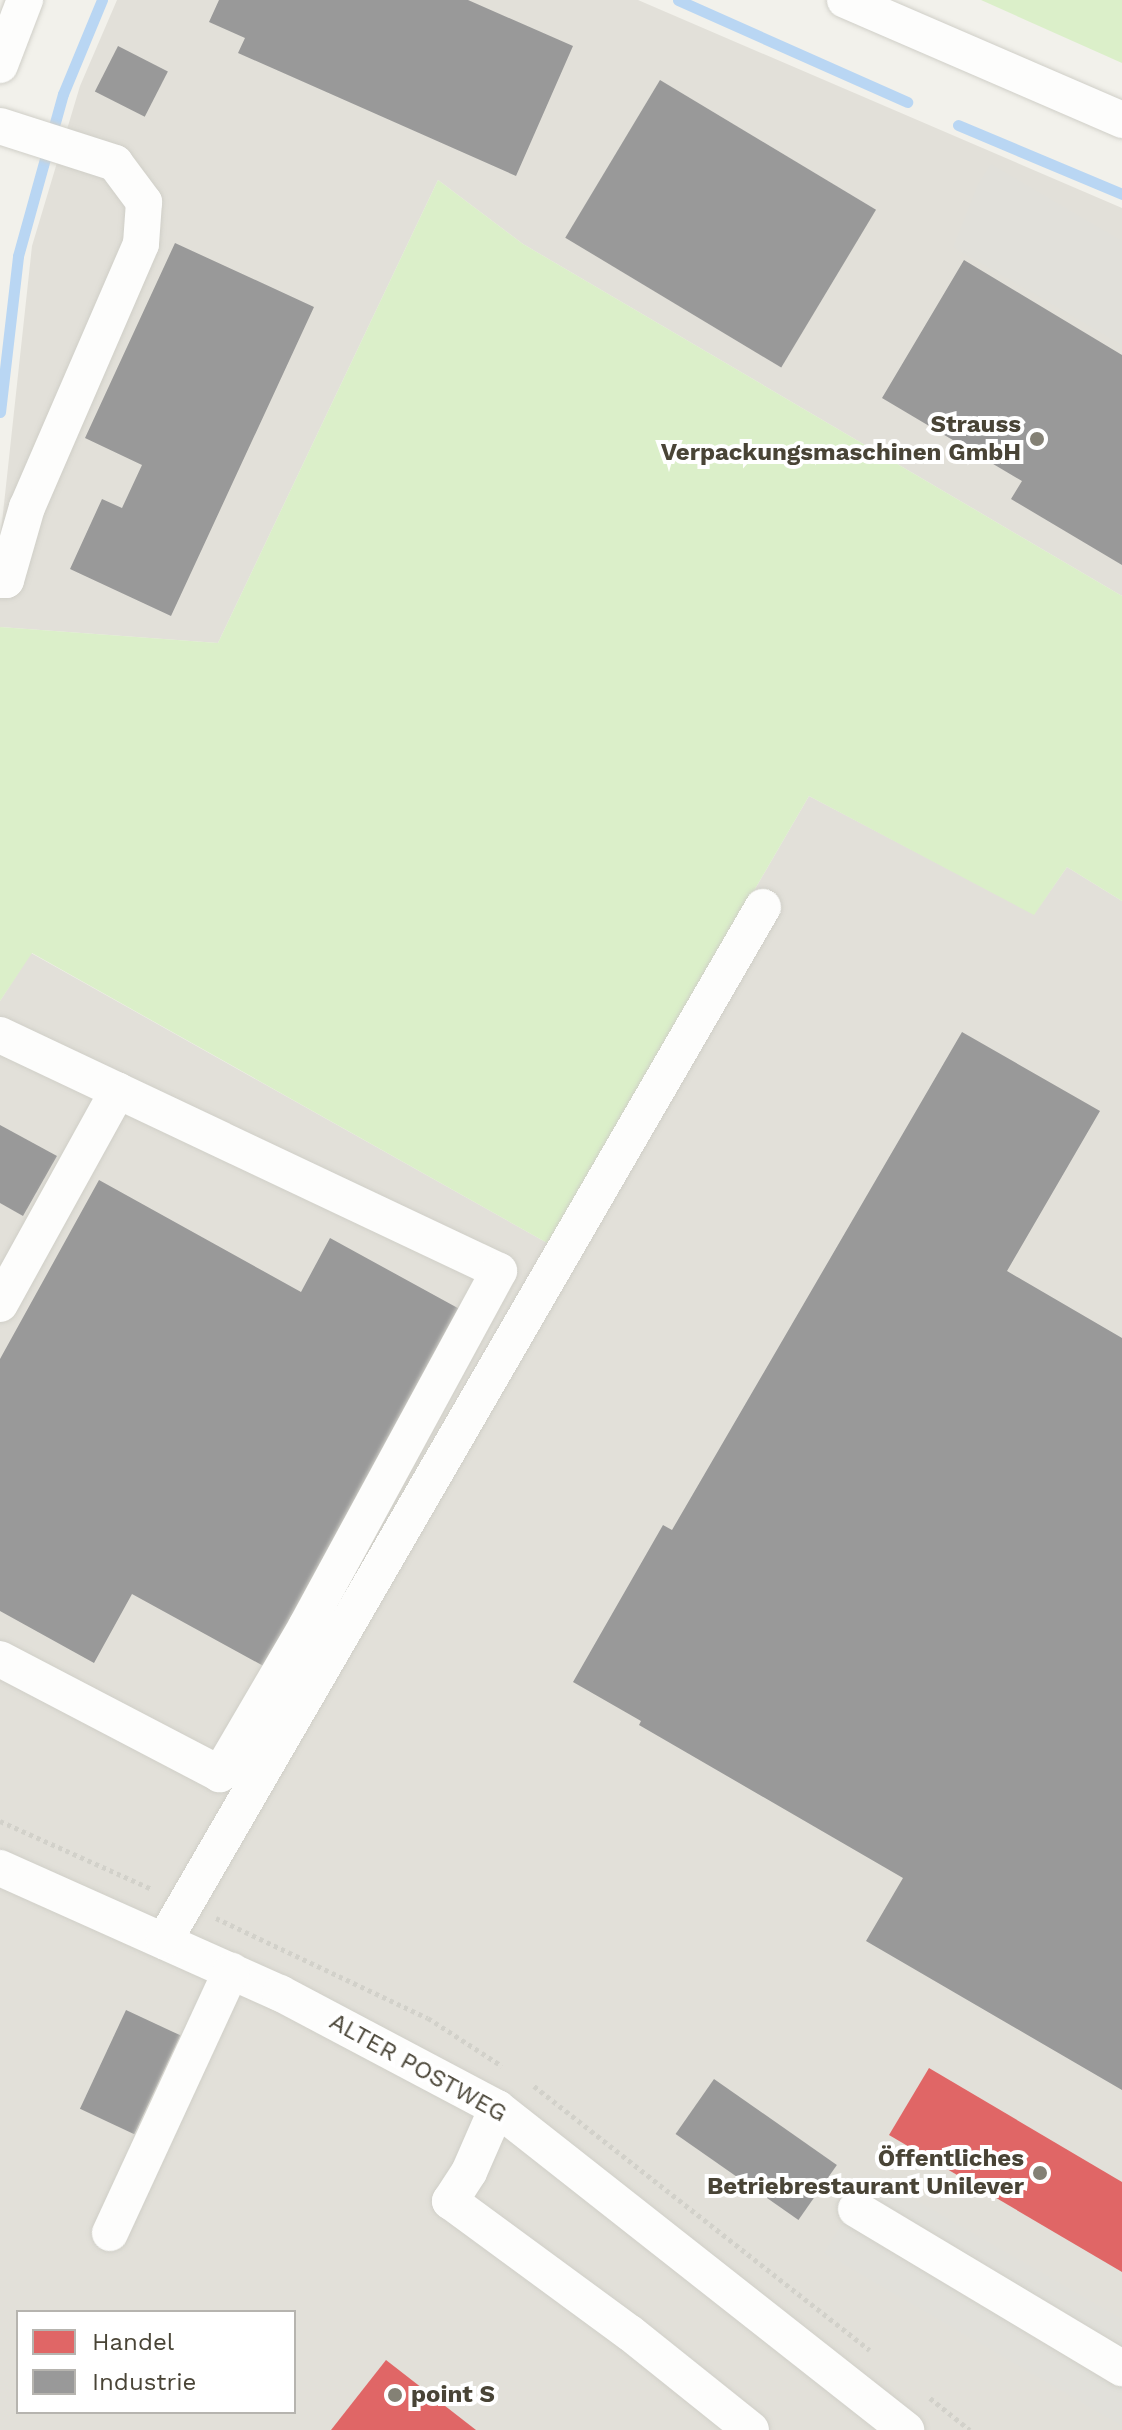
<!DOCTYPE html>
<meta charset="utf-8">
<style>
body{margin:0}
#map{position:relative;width:1122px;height:2430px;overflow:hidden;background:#f2f1eb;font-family:"Work Sans",sans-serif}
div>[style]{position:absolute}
.industrial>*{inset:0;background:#e2e0d9}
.green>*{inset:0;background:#dbefc9}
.parking>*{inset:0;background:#e1e0da}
.shops>*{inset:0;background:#e06666}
.industry>*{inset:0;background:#999;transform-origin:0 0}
.stream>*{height:11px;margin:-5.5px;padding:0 5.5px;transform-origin:5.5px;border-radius:5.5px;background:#b9d6f3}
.path>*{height:5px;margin-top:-2.5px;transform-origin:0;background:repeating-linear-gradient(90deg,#d2d1ca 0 4px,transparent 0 8px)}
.roads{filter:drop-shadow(0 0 2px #d0cfc8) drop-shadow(0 0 2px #d0cfc8)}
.minor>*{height:36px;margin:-18px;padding:0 18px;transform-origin:18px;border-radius:18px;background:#fdfdfc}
.dots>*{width:22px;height:22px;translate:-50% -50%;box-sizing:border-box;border:4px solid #fff;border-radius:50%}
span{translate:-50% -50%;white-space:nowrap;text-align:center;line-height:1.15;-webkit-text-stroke:8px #fff;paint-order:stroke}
.poi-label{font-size:24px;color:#494436;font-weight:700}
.right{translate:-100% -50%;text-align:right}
.left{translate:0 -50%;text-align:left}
.street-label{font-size:24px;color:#494436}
.legend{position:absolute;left:16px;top:2310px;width:280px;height:104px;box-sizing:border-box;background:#fff;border:2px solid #b6b4af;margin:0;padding:10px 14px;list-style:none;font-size:24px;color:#494436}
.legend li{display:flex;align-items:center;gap:16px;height:40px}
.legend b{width:40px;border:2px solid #b6b4af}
</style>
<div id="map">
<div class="industrial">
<i style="clip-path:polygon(117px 0,638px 0,1122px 208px,1122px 596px,523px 244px,438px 180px,218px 643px,0 627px,0 541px,32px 246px,80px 86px)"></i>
<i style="clip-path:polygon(evenodd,809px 796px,1034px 914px,1067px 867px,1122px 901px,1122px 2430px,0 2430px,0 1001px,31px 953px,549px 1244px,809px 796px,18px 2312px,294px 2312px,294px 2412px,18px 2412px,18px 2312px)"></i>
</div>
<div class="green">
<i style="clip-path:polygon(981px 0,1122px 0,1122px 63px)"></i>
<i style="clip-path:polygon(438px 180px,523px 244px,1122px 596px,1122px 901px,1067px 867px,1034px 915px,809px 796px,549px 1244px,32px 953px,0 1001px,0 627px,218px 643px)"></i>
</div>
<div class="parking">
<i style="clip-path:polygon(991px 164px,1122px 241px,1122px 345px,953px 247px,978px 184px)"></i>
<i style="clip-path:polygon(871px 2174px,1122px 2319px,1122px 2426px,824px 2253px)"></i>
</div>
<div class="shops">
<i style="clip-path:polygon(929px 2068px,1122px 2182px,1122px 2272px,889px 2135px)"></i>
<i style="clip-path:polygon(386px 2360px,476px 2430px,331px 2430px)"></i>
</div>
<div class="industry">
<i style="clip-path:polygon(219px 0,468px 0,573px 46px,516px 176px,238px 53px,245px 38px,209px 22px)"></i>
<i style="left:118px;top:46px;width:56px;height:51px;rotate:27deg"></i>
<i style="left:660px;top:80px;width:252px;height:184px;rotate:31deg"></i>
<i style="clip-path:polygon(175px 243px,314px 307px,171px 616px,70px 569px,102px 499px,122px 508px,142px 465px,85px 438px)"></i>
<i style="clip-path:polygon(964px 260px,1122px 355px,1122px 565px,1011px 499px,1022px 481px,882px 398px)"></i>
<i style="clip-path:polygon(962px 1032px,1100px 1111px,1007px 1271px,1122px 1338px,1122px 2090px,866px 1941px,903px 1878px,639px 1725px,641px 1721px,573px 1682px,663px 1525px,672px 1530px)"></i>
<i style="clip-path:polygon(0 1125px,57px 1156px,23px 1216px,0 1203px)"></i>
<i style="clip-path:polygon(99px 1180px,301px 1292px,330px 1238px,465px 1312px,267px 1668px,132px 1594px,94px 1663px,0 1611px,0 1359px)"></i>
<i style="left:126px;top:2010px;width:60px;height:109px;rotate:25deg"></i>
<i style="left:714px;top:2079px;width:150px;height:67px;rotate:35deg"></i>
</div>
<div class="stream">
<i style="left:678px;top:0;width:251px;rotate:24deg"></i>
<i style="left:958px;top:125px;width:178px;rotate:22.8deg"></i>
<i style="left:0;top:412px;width:157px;rotate:-83.4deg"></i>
<i style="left:18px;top:256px;width:168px;rotate:-74.5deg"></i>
<i style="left:63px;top:94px;width:102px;rotate:-67.5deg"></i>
</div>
<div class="path">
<i style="left:0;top:1821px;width:167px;rotate:24.1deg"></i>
<i style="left:216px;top:1918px;width:234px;rotate:25.3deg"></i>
<i style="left:428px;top:2018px;width:88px;rotate:33deg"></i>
<i style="left:534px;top:2086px;width:427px;rotate:38.2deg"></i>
<i style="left:930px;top:2398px;width:51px;rotate:38.7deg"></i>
</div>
<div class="roads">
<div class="minor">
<i style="left:845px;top:0;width:302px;rotate:23.4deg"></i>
<i style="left:0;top:65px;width:70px;rotate:-69deg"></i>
<i style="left:0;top:126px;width:121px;rotate:17.8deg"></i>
<i style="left:115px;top:163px;width:49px;rotate:53.4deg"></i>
<i style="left:144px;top:202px;width:42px;rotate:94.1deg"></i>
<i style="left:141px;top:244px;width:287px;rotate:113.4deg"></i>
<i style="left:27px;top:507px;width:76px;rotate:106deg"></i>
<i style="left:6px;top:580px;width:6px;rotate:180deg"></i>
<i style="left:0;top:1035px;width:552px;rotate:25.31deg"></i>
<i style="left:499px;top:1271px;width:403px;rotate:118.5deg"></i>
<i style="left:307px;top:1625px;width:173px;rotate:120.3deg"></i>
<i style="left:220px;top:1774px;width:248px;rotate:-152.4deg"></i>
<i style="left:0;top:1304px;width:244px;rotate:-61.1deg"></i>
<i style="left:0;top:1868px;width:307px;rotate:24.1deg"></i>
<i style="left:280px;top:1993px;width:246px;rotate:27.9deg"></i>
<i style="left:497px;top:2108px;width:521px;rotate:38.21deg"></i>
<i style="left:164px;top:1941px;width:1195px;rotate:-59.92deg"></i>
<i style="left:497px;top:2108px;width:70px;rotate:113.6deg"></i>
<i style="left:469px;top:2172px;width:35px;rotate:123deg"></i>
<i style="left:450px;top:2201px;width:223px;rotate:36.3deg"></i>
<i style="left:630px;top:2333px;width:155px;rotate:38.7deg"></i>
<i style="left:856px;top:2209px;width:310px;rotate:30.9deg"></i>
<i style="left:110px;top:2233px;width:289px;rotate:-65.2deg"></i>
</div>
</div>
<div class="dots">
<i style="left:1037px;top:439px;background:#848175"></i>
<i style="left:1040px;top:2173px;background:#848175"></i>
<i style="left:395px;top:2395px;background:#848175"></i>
</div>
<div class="poi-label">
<span class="right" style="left:1021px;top:439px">Strauss<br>Verpackungsmaschinen GmbH</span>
<span class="right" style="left:1024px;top:2173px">Öffentliches<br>Betriebrestaurant Unilever</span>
<span class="left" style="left:411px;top:2395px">point S</span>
</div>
<div class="street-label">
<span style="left:418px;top:2068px;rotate:29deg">ALTER POSTWEG</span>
</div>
<ul class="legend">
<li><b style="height:22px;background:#e06666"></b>Handel</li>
<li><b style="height:22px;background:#999"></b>Industrie</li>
</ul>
</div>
